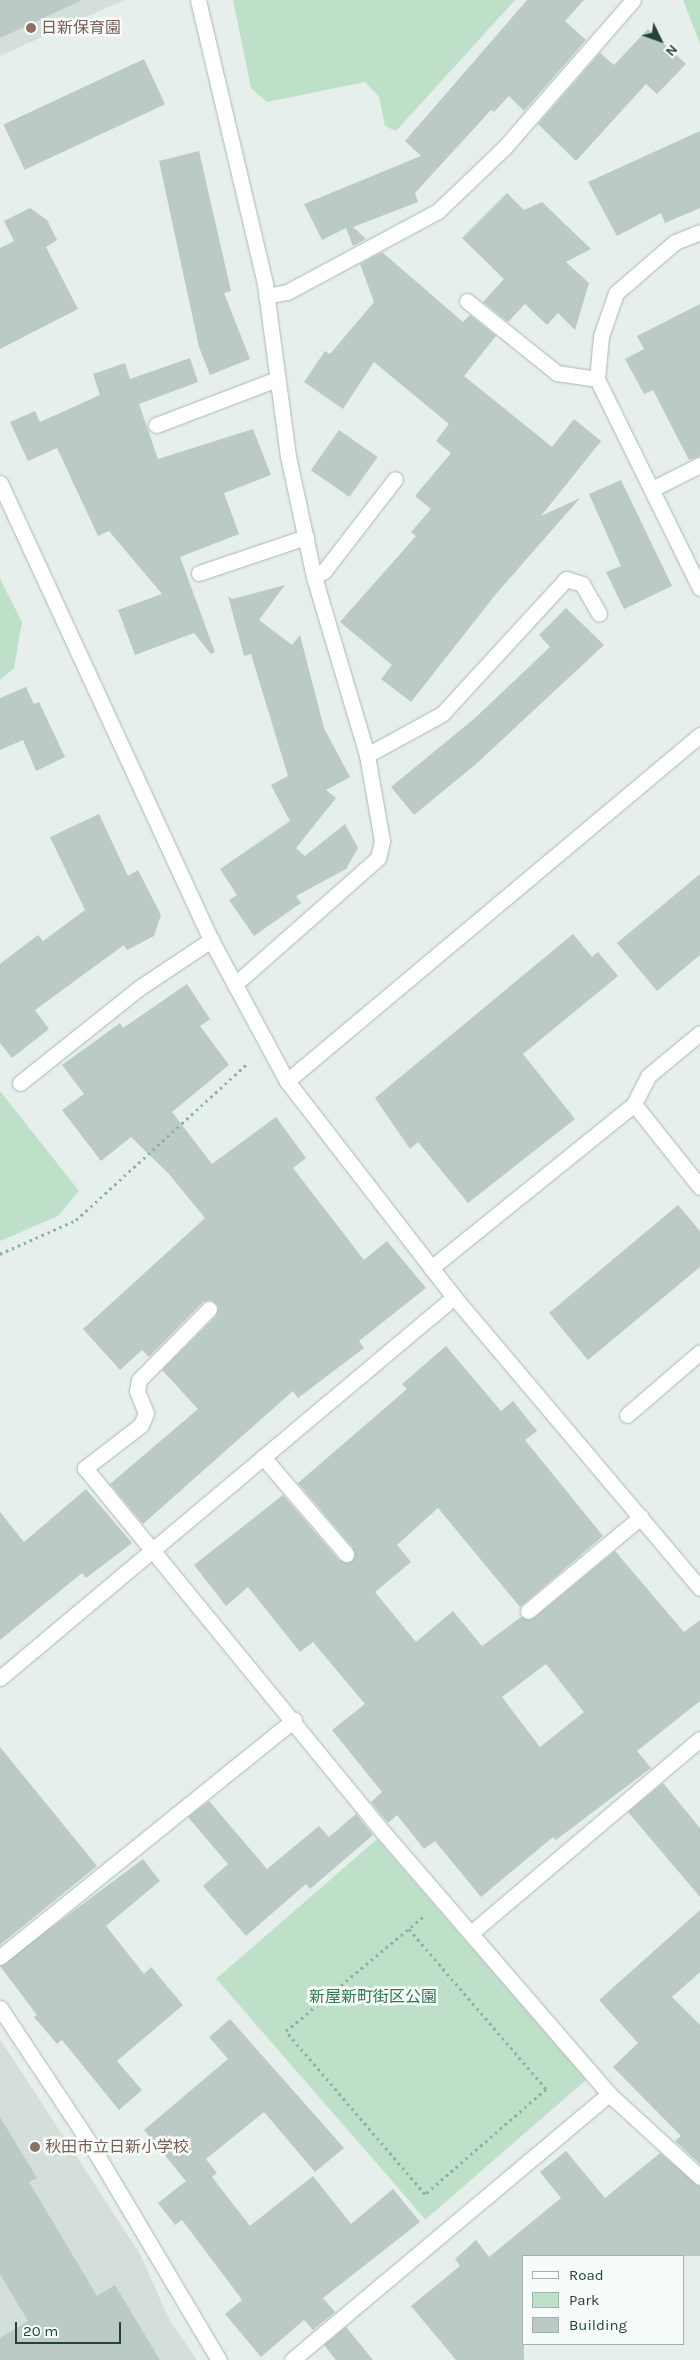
<!DOCTYPE html>
<meta charset="utf-8">
<style>
body{margin:0}
#map{position:relative;width:700px;height:2360px;overflow:hidden;background:#e6efeb;font-family:Karla,"Noto Sans JP",sans-serif}
div>[style]{position:absolute}
.built>*{inset:0;background:#d4dfda}
.green>*{inset:0;background:#bfe0c8;transform-origin:0 0}
.building>*{inset:0;background:#bbcac4;transform-origin:0 0}
.path>*{height:3px;margin-top:-1.5px;transform-origin:0;background:repeating-linear-gradient(90deg,#86b3a5 0 2.5px,transparent 0 6.5px)}
.roads{filter:drop-shadow(0 0 1px #a8b8b2) drop-shadow(0 0 1px #a8b8b2)}
.street>*{height:15px;margin:-7.5px;padding:0 7.5px;transform-origin:7.5px;border-radius:7.5px;background:#fff}
.secondary>*{height:15px;margin:-7.5px;padding:0 7.5px;transform-origin:7.5px;border-radius:7.5px;background:#fff}
.dots>*{width:14px;height:14px;translate:-50% -50%;box-sizing:border-box;border:2px solid #f7fbf9;border-radius:50%}
span{translate:-50% -50%;white-space:nowrap;text-align:center;line-height:1.15;-webkit-text-stroke:5px #f7fbf9;paint-order:stroke}
.education-label{font-size:16px;color:#785e54}
.left{translate:0 -50%;text-align:left}
.park-label{font-size:16px;color:#2d7a4b}
.legend{position:absolute;left:522px;top:2255px;width:162px;height:90px;box-sizing:border-box;background:#f7fbf9;border:1px solid #a3b1ad;margin:0;padding:6px 9px;list-style:none;font-size:15px;color:#24423a}
.legend li{display:flex;align-items:center;gap:10px;height:25px}
.legend b{width:25px;border:1px solid #a3b1ad}
.north{position:absolute;left:635px;top:15px;width:50px;height:50px;-webkit-text-stroke:4px #f7fbf9;paint-order:stroke;rotate:132deg;font-size:14px;font-weight:700;line-height:20px;text-align:center;color:#24423a}
.north::after{content:'';display:block;margin:auto;width:18px;height:22px;background:#24423a;clip-path:polygon(50% 0,100% 100%,50% 72%,0 100%)}
.scale{position:absolute;left:15px;top:2322px;width:106px;height:22px;box-sizing:border-box;border:2px solid #24423a;border-top:0;padding-left:6px;font-size:15px;line-height:18px;white-space:nowrap;color:#24423a;-webkit-text-stroke:4px #f7fbf9;paint-order:stroke}
</style>
<div id="map">
<div class="built">
<i style="clip-path:polygon(0 0,124px 0,0 56px)"></i>
<i style="clip-path:polygon(0 2039px,140px 2254px,169px 2319px,197px 2360px,0 2360px)"></i>
</div>
<div class="green">
<i style="clip-path:polygon(233px 0,515px 0,396px 131px,385px 126px,379px 97px,365px 82px,267px 102px,251px 88px)"></i>
<i style="clip-path:polygon(683px 0,700px 0,700px 44px)"></i>
<i style="clip-path:polygon(0 579px,22px 622px,14px 668px,0 680px)"></i>
<i style="clip-path:polygon(0 1091px,79px 1191px,58px 1216px,0 1241px)"></i>
<i style="left:377px;top:1839px;width:319px;height:213px;rotate:49deg"></i>
</div>
<div class="building">
<i style="clip-path:polygon(0 0,82px 0,0 38px)"></i>
<i style="clip-path:polygon(527px 0,584px 0,565px 21px,586px 40px,524px 111px,509px 96px,494px 112px,491px 110px,415px 193px,418px 202px,353px 227px,366px 239px,353px 246px,346px 228px,322px 240px,304px 204px,421px 156px,405px 141px)"></i>
<i style="clip-path:polygon(648px 29px,686px 64px,657px 94px,646px 84px,576px 161px,538px 124px,600px 53px,614px 65px)"></i>
<i style="left:144px;top:59px;width:50px;height:155px;rotate:65deg"></i>
<i style="clip-path:polygon(700px 131px,700px 208px,665px 223px,661px 213px,617px 236px,588px 182px)"></i>
<i style="clip-path:polygon(199px 151px,231px 291px,224px 293px,250px 359px,210px 375px,199px 347px,159px 161px)"></i>
<i style="clip-path:polygon(507px 193px,524px 210px,542px 202px,591px 249px,566px 262px,589px 283px,575px 330px,558px 313px,547px 325px,525px 304px,508px 322px,483px 302px,504px 279px,462px 238px)"></i>
<i style="clip-path:polygon(30px 208px,47px 220px,57px 240px,46px 247px,78px 309px,0 349px,0 248px,14px 241px,4px 221px)"></i>
<i style="clip-path:polygon(382px 252px,463px 322px,470px 315px,496px 336px,464px 376px,552px 447px,574px 419px,601px 441px,541px 516px,580px 498px,496px 594px,411px 702px,381px 679px,392px 665px,340px 622px,416px 536px,411px 532px,431px 509px,415px 496px,451px 453px,436px 441px,449px 424px,374px 362px,343px 409px,304px 382px,325px 351px,330px 354px,374px 302px,360px 264px)"></i>
<i style="clip-path:polygon(700px 304px,700px 456px,689px 460px,653px 390px,644px 394px,625px 359px,644px 349px,637px 336px)"></i>
<i style="clip-path:polygon(190px 358px,198px 382px,139px 404px,158px 459px,253px 429px,271px 475px,224px 493px,239px 534px,180px 557px,215px 652px,211px 654px,194px 633px,135px 655px,118px 610px,162px 594px,109px 531px,98px 536px,57px 448px,28px 461px,10px 422px,35px 411px,40px 422px,100px 395px,93px 374px,125px 363px,130px 379px)"></i>
<i style="left:339px;top:430px;width:47px;height:49px;rotate:35deg"></i>
<i style="clip-path:polygon(621px 480px,672px 586px,624px 609px,606px 572px,621px 566px,589px 494px)"></i>
<i style="clip-path:polygon(285px 585px,259px 620px,292px 645px,300px 635px,324px 728px,350px 777px,326px 790px,336px 798px,296px 848px,305px 856px,345px 824px,358px 848px,346px 869px,296px 896px,301px 903px,254px 936px,229px 900px,237px 895px,220px 869px,290px 821px,271px 785px,288px 776px,251px 654px,244px 656px,228px 596px,232px 599px)"></i>
<i style="clip-path:polygon(566px 608px,604px 645px,476px 764px,414px 815px,391px 787px,475px 718px,550px 647px,539px 635px)"></i>
<i style="clip-path:polygon(26px 687px,34px 704px,39px 702px,65px 757px,36px 771px,23px 740px,0 750px,0 698px)"></i>
<i style="clip-path:polygon(99px 814px,128px 876px,138px 870px,161px 915px,154px 936px,127px 950px,124px 945px,35px 1010px,49px 1029px,12px 1058px,0 1043px,0 964px,38px 935px,43px 941px,85px 910px,50px 837px)"></i>
<i style="clip-path:polygon(700px 874px,700px 955px,657px 991px,617px 943px)"></i>
<i style="clip-path:polygon(573px 934px,592px 957px,598px 952px,618px 976px,523px 1054px,575px 1119px,468px 1203px,418px 1142px,410px 1149px,375px 1098px)"></i>
<i style="clip-path:polygon(187px 984px,210px 1019px,200px 1026px,229px 1065px,172px 1112px,212px 1164px,276px 1117px,306px 1158px,293px 1168px,364px 1260px,387px 1241px,426px 1288px,359px 1341px,364px 1348px,298px 1398px,293px 1391px,143px 1524px,110px 1484px,198px 1409px,162px 1370px,216px 1316px,218px 1306px,211px 1300px,203px 1302px,149px 1357px,142px 1350px,120px 1370px,83px 1329px,205px 1218px,169px 1174px,131px 1137px,101px 1161px,62px 1110px,84px 1094px,62px 1065px,120px 1023px,123px 1028px)"></i>
<i style="clip-path:polygon(678px 1205px,700px 1231px,700px 1267px,588px 1360px,549px 1313px)"></i>
<i style="clip-path:polygon(evenodd,446px 1346px,501px 1411px,513px 1401px,537px 1431px,525px 1440px,603px 1536px,520px 1607px,438px 1508px,397px 1545px,411px 1562px,375px 1592px,416px 1642px,453px 1611px,482px 1646px,521px 1617px,534px 1618px,615px 1551px,684px 1632px,700px 1620px,700px 1701px,637px 1751px,651px 1768px,556px 1840px,553px 1837px,481px 1897px,435px 1841px,424px 1849px,397px 1815px,388px 1823px,371px 1802px,382px 1792px,332px 1730px,365px 1704px,313px 1642px,300px 1652px,248px 1587px,226px 1606px,194px 1565px,283px 1495px,339px 1560px,352px 1561px,353px 1548px,298px 1483px,407px 1389px,402px 1384px,446px 1346px,546px 1664px,584px 1712px,540px 1747px,502px 1697px,546px 1664px)"></i>
<i style="clip-path:polygon(86px 1489px,132px 1543px,86px 1578px,82px 1573px,0 1640px,0 1512px,24px 1542px)"></i>
<i style="clip-path:polygon(0 1747px,97px 1866px,0 1945px)"></i>
<i style="clip-path:polygon(663px 1783px,700px 1828px,700px 1897px,628px 1812px)"></i>
<i style="clip-path:polygon(209px 1801px,267px 1869px,319px 1826px,329px 1837px,356px 1814px,373px 1835px,310px 1889px,306px 1884px,246px 1936px,203px 1886px,228px 1864px,188px 1817px)"></i>
<i style="clip-path:polygon(143px 1859px,160px 1881px,106px 1926px,144px 1974px,151px 1967px,183px 2005px,117px 2061px,142px 2090px,119px 2110px,62px 2040px,57px 2044px,34px 2017px,37px 2015px,0 1966px)"></i>
<i style="clip-path:polygon(700px 1910px,700px 1972px,672px 1997px,700px 2025px,700px 2164px,675px 2141px,681px 2136px,613px 2067px,638px 2043px,599px 2000px)"></i>
<i style="clip-path:polygon(230px 2019px,344px 2148px,315px 2172px,264px 2112px,206px 2159px,217px 2173px,212px 2177px,250px 2226px,313px 2176px,351px 2224px,393px 2189px,420px 2222px,323px 2298px,335px 2312px,313px 2330px,304px 2320px,261px 2357px,225px 2314px,242px 2300px,237px 2293px,182px 2220px,175px 2225px,158px 2203px,186px 2181px,144px 2130px,228px 2059px,209px 2037px)"></i>
<i style="clip-path:polygon(0 2117px,37px 2178px,29px 2182px,97px 2296px,115px 2285px,160px 2360px,0 2360px,0 2338px,28px 2321px,0 2274px)"></i>
<i style="clip-path:polygon(566px 2151px,605px 2198px,660px 2153px,700px 2186px,700px 2256px,524px 2256px,524px 2360px,456px 2360px,411px 2306px,460px 2266px,455px 2259px,476px 2240px,489px 2257px,561px 2198px,540px 2172px)"></i>
<i style="clip-path:polygon(346px 2327px,373px 2360px,336px 2360px,324px 2345px)"></i>
</div>
<div class="path">
<i style="left:0;top:1254px;width:83px;rotate:-24.1deg"></i>
<i style="left:76px;top:1220px;width:231px;rotate:-42.4deg"></i>
<i style="left:409px;top:1929px;width:211px;rotate:49.4deg"></i>
<i style="left:546px;top:2089px;width:160px;rotate:139deg"></i>
<i style="left:425px;top:2194px;width:214px;rotate:-130.5deg"></i>
<i style="left:286px;top:2031px;width:178px;rotate:-39.8deg"></i>
</div>
<div class="roads">
<div class="street">
<i style="left:198px;top:0;width:292px;rotate:76.7deg"></i>
<i style="left:265px;top:284px;width:174px;rotate:82.4deg"></i>
<i style="left:288px;top:456px;width:124px;rotate:77.9deg"></i>
<i style="left:314px;top:577px;width:186px;rotate:73.4deg"></i>
<i style="left:367px;top:755px;width:87px;rotate:80.1deg"></i>
<i style="left:382px;top:841px;width:17px;rotate:103deg"></i>
<i style="left:378px;top:858px;width:191px;rotate:138.6deg"></i>
<i style="left:700px;top:232px;width:27px;rotate:158deg"></i>
<i style="left:675px;top:242px;width:78px;rotate:139.2deg"></i>
<i style="left:616px;top:293px;width:46px;rotate:109.2deg"></i>
<i style="left:601px;top:336px;width:43px;rotate:95.3deg"></i>
<i style="left:597px;top:379px;width:233px;rotate:63.8deg"></i>
<i style="left:266px;top:296px;width:21px;rotate:-11deg"></i>
<i style="left:287px;top:292px;width:171px;rotate:-28.2deg"></i>
<i style="left:438px;top:211px;width:91px;rotate:-43.7deg"></i>
<i style="left:504px;top:148px;width:196px;rotate:-48.9deg"></i>
<i style="left:467px;top:301px;width:115px;rotate:38.7deg"></i>
<i style="left:557px;top:373px;width:40px;rotate:8.5deg"></i>
<i style="left:156px;top:425px;width:129px;rotate:-20.8deg"></i>
<i style="left:652px;top:489px;width:54px;rotate:-26.6deg"></i>
<i style="left:199px;top:573px;width:113px;rotate:-18.6deg"></i>
<i style="left:314px;top:577px;width:12px;rotate:-31deg"></i>
<i style="left:324px;top:571px;width:116px;rotate:-52.3deg"></i>
<i style="left:367px;top:755px;width:85px;rotate:-28.7deg"></i>
<i style="left:442px;top:714px;width:183px;rotate:-47.4deg"></i>
<i style="left:566px;top:579px;width:17px;rotate:17deg"></i>
<i style="left:582px;top:584px;width:34px;rotate:60deg"></i>
<i style="left:287px;top:1081px;width:539px;rotate:-39.96deg"></i>
<i style="left:20px;top:1083px;width:152px;rotate:-38.6deg"></i>
<i style="left:139px;top:988px;width:87px;rotate:-33.7deg"></i>
<i style="left:634px;top:1104px;width:31px;rotate:-63deg"></i>
<i style="left:648px;top:1076px;width:67px;rotate:-39.6deg"></i>
<i style="left:431px;top:1268px;width:261px;rotate:-38.9deg"></i>
<i style="left:634px;top:1104px;width:106px;rotate:51.5deg"></i>
<i style="left:209px;top:1309px;width:100px;rotate:134.6deg"></i>
<i style="left:139px;top:1380px;width:11px;rotate:100deg"></i>
<i style="left:137px;top:1391px;width:24px;rotate:68deg"></i>
<i style="left:146px;top:1413px;width:13px;rotate:113deg"></i>
<i style="left:141px;top:1425px;width:71px;rotate:142.5deg"></i>
<i style="left:85px;top:1468px;width:470px;rotate:50.7deg"></i>
<i style="left:383px;top:1832px;width:346px;rotate:49.2deg"></i>
<i style="left:609px;top:2094px;width:123px;rotate:42.4deg"></i>
<i style="left:627px;top:1415px;width:96px;rotate:-40.8deg"></i>
<i style="left:263px;top:1457px;width:128px;rotate:49.4deg"></i>
<i style="left:528px;top:1611px;width:147px;rotate:-39.8deg"></i>
<i style="left:0;top:1678px;width:593px;rotate:-40deg"></i>
<i style="left:471px;top:1933px;width:300px;rotate:-40.3deg"></i>
<i style="left:0;top:1957px;width:378px;rotate:-38.9deg"></i>
<i style="left:0;top:2008px;width:168px;rotate:56.4deg"></i>
<i style="left:93px;top:2148px;width:247px;rotate:59.3deg"></i>
<i style="left:292px;top:2360px;width:414px;rotate:-40deg"></i>
</div>
<div class="secondary">
<i style="left:0;top:483px;width:503px;rotate:65.22deg"></i>
<i style="left:211px;top:940px;width:160px;rotate:61.7deg"></i>
<i style="left:287px;top:1081px;width:273px;rotate:52.3deg"></i>
<i style="left:454px;top:1297px;width:381px;rotate:49.8deg"></i>
</div>
</div>
<div class="dots">
<i style="left:31px;top:28px;background:#8d6e63"></i>
<i style="left:35px;top:2147px;background:#8d6e63"></i>
</div>
<div class="education-label">
<span class="left" style="left:41px;top:28px">日新保育園</span>
<span class="left" style="left:45px;top:2147px">秋田市立日新小学校</span>
</div>
<div class="park-label">
<span style="left:373px;top:1997px">新屋新町街区公園</span>
</div>
<ul class="legend">
<li><b style="height:6px;background:#fff"></b>Road</li>
<li><b style="height:14px;background:#bfe0c8"></b>Park</li>
<li><b style="height:14px;background:#bbcac4"></b>Building</li>
</ul>
<div class="north">N</div>
<div class="scale">20 m</div>
</div>
